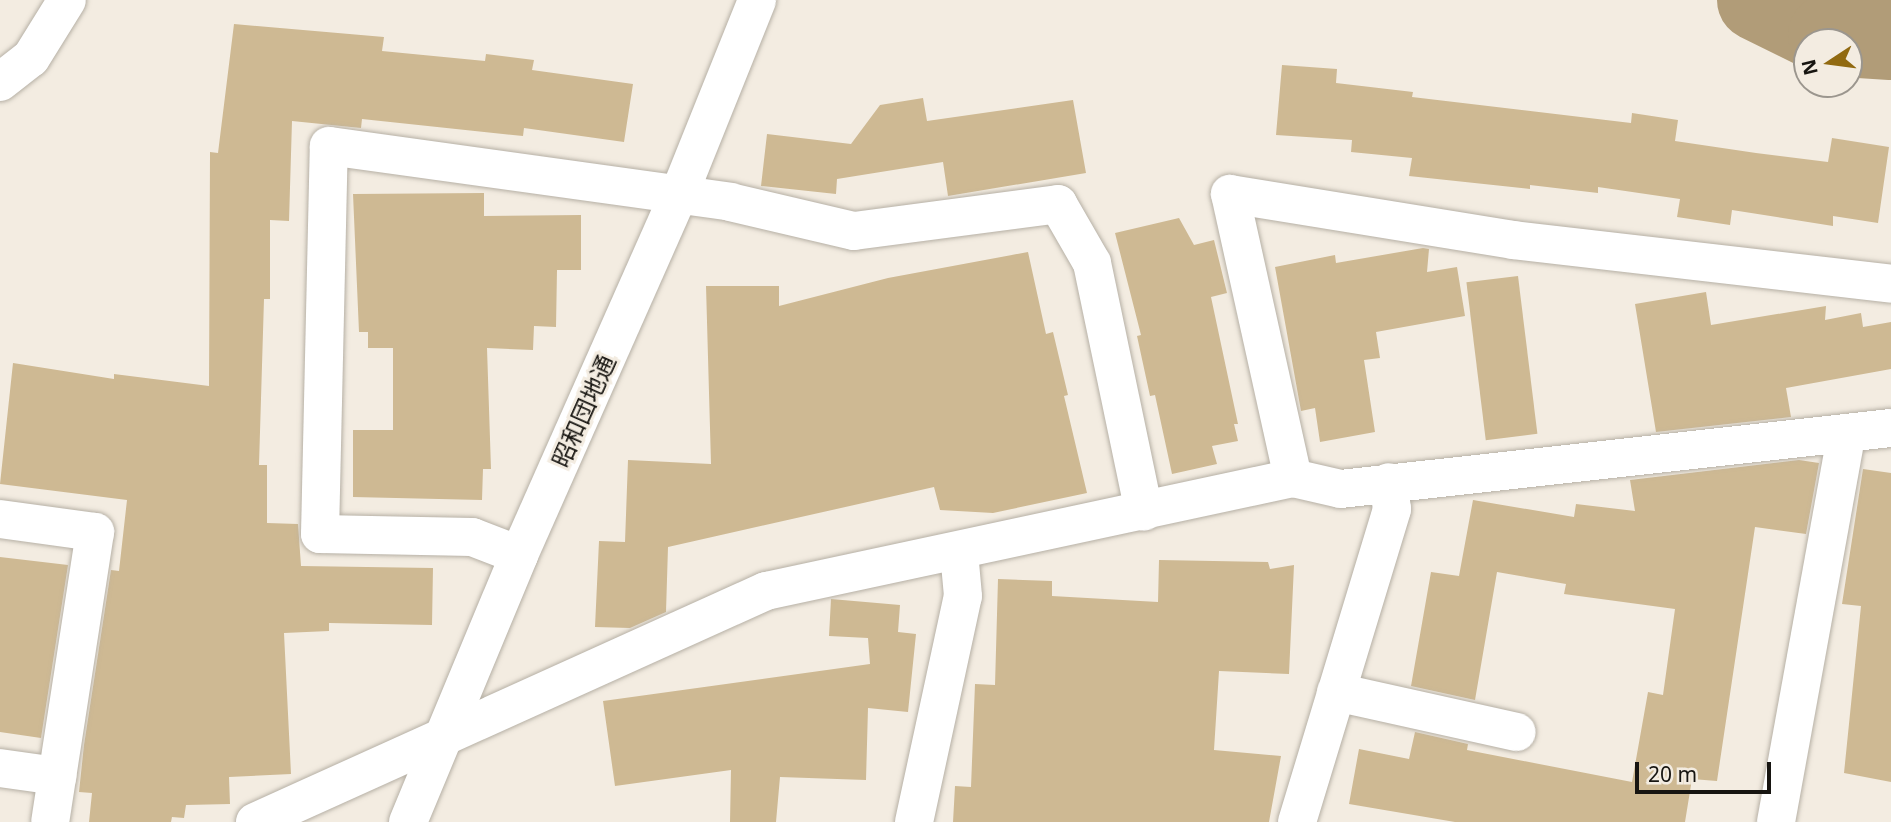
<!DOCTYPE html>
<meta charset="utf-8">
<style>
body{margin:0}
#map{position:relative;width:1891px;height:822px;overflow:hidden;background:#f3ece1;font-family:"Noto Sans","Noto Sans JP",sans-serif}
div>[style]{position:absolute}
.river>*{height:82px;margin:-41px;padding:0 41px;transform-origin:41px;border-radius:41px;background:#b19c78}
.building>*{inset:0;background:#ceb993;transform-origin:0 0}
.roads{filter:drop-shadow(0 0 2px #b6b0a5) drop-shadow(0 0 2px #b6b0a5)}
.minor>*{height:38px;margin:-19px;padding:0 19px;transform-origin:19px;border-radius:19px;background:#fff}
span{translate:-50% -50%;white-space:nowrap;text-align:center;line-height:1.15;-webkit-text-stroke:6px #f3ece1;paint-order:stroke}
.street-label{font-size:24px;color:#171511}
.north{position:absolute;left:1793px;top:28px;width:70px;height:70px;box-sizing:border-box;background:#f3ece1;border:2px solid #9b968e;border-radius:50%;rotate:257deg;font-size:19px;font-weight:700;line-height:28px;text-align:center;color:#171511}
.north::after{content:'';display:block;margin:auto;width:24px;height:32px;background:#916a11;clip-path:polygon(50% 0,100% 100%,50% 72%,0 100%)}
.scale{position:absolute;left:1635px;top:762px;width:136px;height:32px;box-sizing:border-box;border:4px solid #171511;border-top:0;padding-left:9px;font-size:21px;line-height:24px;white-space:nowrap;color:#171511;-webkit-text-stroke:5px #f3ece1;paint-order:stroke}
</style>
<div id="map">
<div class="river">
<i style="left:1758px;top:0;width:79px;rotate:26.2deg"></i>
<i style="left:1829px;top:35px;width:62px;rotate:3.7deg"></i>
</div>
<div class="building">
<i style="clip-path:polygon(234px 24px,384px 37px,382px 51px,485px 61px,486px 54px,534px 60px,532px 70px,633px 84px,624px 142px,524px 128px,523px 136px,362px 119px,361px 128px,292px 121px,289px 221px,270px 220px,270px 299px,264px 299px,259px 465px,267px 465px,267px 523px,298px 524px,301px 566px,433px 568px,432px 625px,329px 623px,329px 631px,284px 633px,291px 774px,229px 777px,230px 804px,186px 805px,184px 818px,172px 817px,171px 822px,89px 822px,92px 793px,79px 792px,84px 745px,111px 570px,119px 571px,127px 500px,0 484px,13px 363px,114px 379px,114px 374px,209px 386px,210px 152px,218px 153px)"></i>
<i style="clip-path:polygon(1282px 65px,1337px 69px,1336px 83px,1413px 92px,1412px 97px,1631px 123px,1632px 113px,1678px 120px,1675px 141px,1756px 153px,1828px 162px,1832px 138px,1889px 147px,1878px 223px,1833px 216px,1833px 226px,1732px 210px,1730px 225px,1677px 217px,1680px 199px,1598px 187px,1598px 193px,1530px 185px,1530px 189px,1409px 176px,1412px 158px,1351px 152px,1352px 140px,1276px 135px)"></i>
<i style="clip-path:polygon(923px 98px,927px 121px,1073px 100px,1086px 173px,948px 196px,943px 162px,837px 179px,836px 194px,761px 186px,767px 134px,851px 144px,880px 105px)"></i>
<i style="clip-path:polygon(484px 193px,484px 216px,581px 215px,581px 270px,557px 270px,556px 327px,534px 326px,533px 350px,487px 348px,491px 469px,483px 469px,482px 500px,353px 497px,353px 430px,393px 430px,393px 348px,368px 348px,368px 332px,359px 332px,353px 194px)"></i>
<i style="clip-path:polygon(1179px 218px,1194px 245px,1214px 240px,1227px 293px,1211px 297px,1238px 424px,1234px 424px,1238px 441px,1212px 446px,1217px 464px,1172px 474px,1155px 395px,1150px 396px,1137px 336px,1141px 335px,1115px 233px)"></i>
<i style="clip-path:polygon(1423px 248px,1429px 249px,1427px 272px,1457px 267px,1465px 316px,1376px 332px,1380px 358px,1364px 360px,1375px 432px,1320px 442px,1315px 408px,1301px 411px,1275px 267px,1335px 255px,1336px 263px)"></i>
<i style="clip-path:polygon(1028px 252px,1046px 334px,1053px 332px,1068px 395px,1064px 396px,1087px 493px,993px 513px,940px 510px,934px 487px,668px 547px,666px 612px,630px 628px,595px 627px,599px 541px,625px 542px,628px 460px,711px 464px,706px 286px,779px 286px,779px 306px,888px 278px)"></i>
<i style="left:1518px;top:276px;width:159px;height:52px;rotate:83deg"></i>
<i style="clip-path:polygon(1706px 292px,1711px 325px,1826px 306px,1825px 320px,1861px 313px,1863px 327px,1891px 322px,1891px 369px,1786px 388px,1791px 417px,1656px 432px,1635px 304px)"></i>
<i style="clip-path:polygon(1799px 460px,1819px 463px,1806px 534px,1755px 527px,1717px 781px,1692px 779px,1685px 822px,1455px 822px,1349px 804px,1359px 749px,1409px 759px,1415px 732px,1468px 744px,1467px 750px,1632px 782px,1648px 692px,1663px 695px,1675px 609px,1564px 594px,1566px 584px,1497px 572px,1475px 700px,1411px 686px,1431px 572px,1459px 576px,1473px 500px,1574px 517px,1576px 504px,1635px 511px,1630px 480px)"></i>
<i style="clip-path:polygon(1863px 469px,1891px 473px,1891px 782px,1844px 773px,1861px 606px,1842px 604px)"></i>
<i style="clip-path:polygon(0 557px,68px 565px,41px 738px,0 732px)"></i>
<i style="clip-path:polygon(1159px 560px,1268px 562px,1270px 569px,1294px 565px,1289px 674px,1219px 671px,1214px 750px,1281px 756px,1269px 822px,953px 822px,955px 786px,971px 787px,975px 684px,995px 685px,998px 579px,1052px 581px,1052px 596px,1158px 602px)"></i>
<i style="clip-path:polygon(831px 599px,900px 605px,898px 632px,916px 634px,908px 712px,868px 708px,866px 780px,780px 777px,776px 822px,730px 822px,731px 770px,615px 786px,603px 701px,870px 664px,868px 638px,829px 636px)"></i>
</div>
<div class="roads">
<div class="minor">
<i style="left:0;top:82px;width:39px;rotate:-38deg"></i>
<i style="left:31px;top:58px;width:68px;rotate:-58.2deg"></i>
<i style="left:1293px;top:478px;width:291px;rotate:-102.5deg"></i>
<i style="left:1230px;top:194px;width:287px;rotate:9.2deg"></i>
<i style="left:1513px;top:240px;width:381px;rotate:6.6deg"></i>
<i style="left:0;top:519px;width:96px;rotate:7.8deg"></i>
<i style="left:95px;top:532px;width:293px;rotate:98.8deg"></i>
<i style="left:519px;top:555px;width:50px;rotate:-159deg"></i>
<i style="left:472px;top:537px;width:152px;rotate:-178.9deg"></i>
<i style="left:320px;top:534px;width:388px;rotate:-88.7deg"></i>
<i style="left:329px;top:146px;width:405px;rotate:7.9deg"></i>
<i style="left:730px;top:202px;width:127px;rotate:13.2deg"></i>
<i style="left:854px;top:231px;width:206px;rotate:-7.5deg"></i>
<i style="left:1058px;top:204px;width:68px;rotate:60deg"></i>
<i style="left:1092px;top:263px;width:254px;rotate:78.2deg"></i>
<i style="left:1336px;top:692px;width:185px;rotate:12.5deg"></i>
<i style="left:0;top:768px;width:58px;rotate:8deg"></i>
<i style="left:255px;top:822px;width:561px;rotate:-24.33deg"></i>
<i style="left:766px;top:591px;width:539px;rotate:-12.1deg"></i>
<i style="left:1293px;top:478px;width:49px;rotate:12.9deg"></i>
<i style="left:1341px;top:489px;width:553px;rotate:-6.33deg"></i>
<i style="left:408px;top:822px;width:289px;rotate:-67.4deg"></i>
<i style="left:519px;top:555px;width:392px;rotate:-66.1deg"></i>
<i style="left:678px;top:197px;width:212px;rotate:-68.1deg"></i>
<i style="left:914px;top:822px;width:231px;rotate:-77.8deg"></i>
<i style="left:963px;top:596px;width:44px;rotate:-95.2deg"></i>
<i style="left:1297px;top:822px;width:327px;rotate:-73.1deg"></i>
<i style="left:1392px;top:509px;width:27px;rotate:-98deg"></i>
<i style="left:1776px;top:822px;width:395px;rotate:-79.7deg"></i>
</div>
</div>
<div class="street-label">
<span style="left:583px;top:411px;rotate:-66deg">昭和団地通</span>
</div>
<div class="north">N</div>
<div class="scale">20 m</div>
</div>
